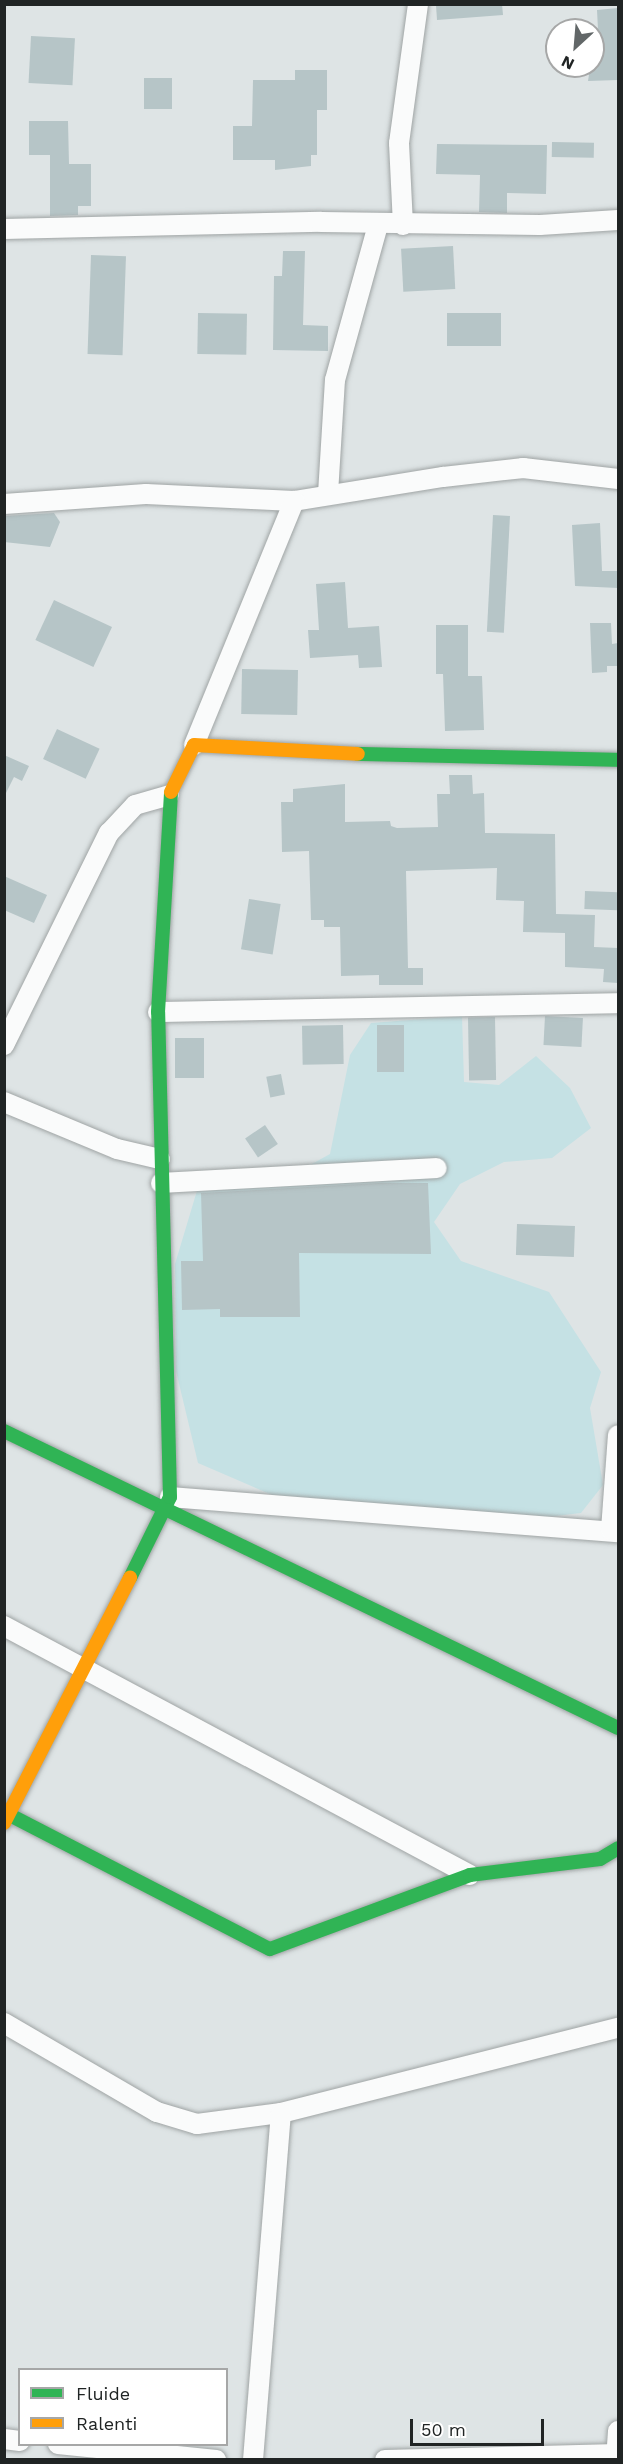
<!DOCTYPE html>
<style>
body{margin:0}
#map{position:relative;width:623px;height:2464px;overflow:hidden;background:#dee4e5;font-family:"Work Sans",sans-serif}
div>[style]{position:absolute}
.green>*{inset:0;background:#c5e1e4}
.building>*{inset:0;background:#b6c5c7;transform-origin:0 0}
.roads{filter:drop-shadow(0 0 2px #9fa4a4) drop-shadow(0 0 2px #9fa4a4)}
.street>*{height:20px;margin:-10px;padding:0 10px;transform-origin:10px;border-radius:10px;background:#fafbfb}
.fast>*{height:14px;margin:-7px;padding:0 7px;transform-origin:7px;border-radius:7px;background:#30b455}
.slow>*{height:14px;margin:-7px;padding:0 7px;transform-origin:7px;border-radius:7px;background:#ff9f0a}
span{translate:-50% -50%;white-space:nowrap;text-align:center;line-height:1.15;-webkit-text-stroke:5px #fff;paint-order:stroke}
.frame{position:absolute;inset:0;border:6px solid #202424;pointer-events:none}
.legend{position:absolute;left:18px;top:2368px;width:210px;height:78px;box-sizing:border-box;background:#fff;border:2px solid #a6a7a7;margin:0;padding:8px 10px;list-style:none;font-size:18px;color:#202424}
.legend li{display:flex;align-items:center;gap:12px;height:30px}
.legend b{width:30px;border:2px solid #a6a7a7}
.north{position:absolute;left:545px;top:18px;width:60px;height:60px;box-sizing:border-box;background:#fff;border:2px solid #a6a7a7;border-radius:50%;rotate:206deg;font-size:16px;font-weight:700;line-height:24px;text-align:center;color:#202424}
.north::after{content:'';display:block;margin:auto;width:21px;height:27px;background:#626768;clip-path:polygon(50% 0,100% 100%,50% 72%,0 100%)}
.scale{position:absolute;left:410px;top:2419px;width:134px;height:27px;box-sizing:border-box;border:3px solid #202424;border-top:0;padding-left:8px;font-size:18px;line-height:21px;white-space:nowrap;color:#202424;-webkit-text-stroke:4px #fff;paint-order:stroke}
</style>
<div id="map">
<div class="green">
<i style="clip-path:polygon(462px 1016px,464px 1082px,499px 1085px,536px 1056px,570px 1088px,591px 1128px,552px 1158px,504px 1162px,460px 1184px,434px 1222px,461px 1261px,549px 1292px,601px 1372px,590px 1408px,603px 1485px,581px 1513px,522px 1520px,286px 1501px,198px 1463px,176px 1371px,175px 1264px,199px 1184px,290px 1176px,330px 1154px,350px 1055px,371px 1023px)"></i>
</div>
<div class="building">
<i style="clip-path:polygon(502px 4px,503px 15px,437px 20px,436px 5px)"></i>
<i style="clip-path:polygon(618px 8px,618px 80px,588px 81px,593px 49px,599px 49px,597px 10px)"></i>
<i style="left:31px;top:36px;width:44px;height:47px;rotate:3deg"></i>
<i style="clip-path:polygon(295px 70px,327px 70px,327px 110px,317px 110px,317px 155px,311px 155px,311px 166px,275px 170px,275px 160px,233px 160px,233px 126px,252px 126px,253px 80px,295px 80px)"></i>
<i style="left:144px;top:78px;width:28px;height:31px"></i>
<i style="clip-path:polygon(29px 121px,68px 121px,69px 164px,91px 164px,91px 206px,78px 206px,78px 215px,50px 216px,50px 155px,29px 155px)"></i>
<i style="left:552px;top:142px;width:42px;height:15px;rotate:1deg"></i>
<i style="clip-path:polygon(437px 144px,547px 145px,546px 194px,507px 193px,507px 213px,479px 212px,480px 175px,436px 174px)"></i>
<i style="left:453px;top:246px;width:43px;height:52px;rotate:87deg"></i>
<i style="clip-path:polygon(283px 251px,305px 251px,303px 325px,328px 326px,328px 351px,273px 350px,274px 276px,282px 276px)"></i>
<i style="left:91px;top:255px;width:35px;height:99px;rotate:2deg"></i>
<i style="left:198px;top:313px;width:49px;height:41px;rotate:1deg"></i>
<i style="left:447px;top:313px;width:54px;height:33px"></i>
<i style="clip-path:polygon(54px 513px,60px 522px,50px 547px,4px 542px,4px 516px)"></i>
<i style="left:493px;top:515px;width:17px;height:117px;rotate:3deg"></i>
<i style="clip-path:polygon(600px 523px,602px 571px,618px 571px,618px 588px,575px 586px,572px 525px)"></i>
<i style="clip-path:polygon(345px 582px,348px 628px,379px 626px,382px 667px,359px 668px,358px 655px,310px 658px,308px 630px,319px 630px,316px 584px)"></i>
<i style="left:54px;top:600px;width:64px;height:44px;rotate:25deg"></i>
<i style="clip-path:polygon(590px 623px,611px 623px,612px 644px,618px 643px,618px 666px,607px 666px,607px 672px,592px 673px)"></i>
<i style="clip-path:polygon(436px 625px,468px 625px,468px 676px,482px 676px,484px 730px,445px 731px,443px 674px,436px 674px)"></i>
<i style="left:242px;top:669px;width:56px;height:45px;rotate:1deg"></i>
<i style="left:57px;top:729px;width:47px;height:33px;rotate:25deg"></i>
<i style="clip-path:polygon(4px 755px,29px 766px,22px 781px,14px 777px,4px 797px)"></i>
<i style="clip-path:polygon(449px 775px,472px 775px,473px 794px,484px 793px,485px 833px,555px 834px,556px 914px,595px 915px,594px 947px,618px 948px,618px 983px,603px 982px,604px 969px,565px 967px,565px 933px,523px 932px,524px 901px,496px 900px,497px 868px,406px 871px,408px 968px,423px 968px,423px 985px,379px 985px,379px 975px,341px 976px,340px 927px,324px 927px,324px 920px,311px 920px,309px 851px,282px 852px,281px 802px,293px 802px,293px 789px,345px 784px,345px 822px,390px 821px,391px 826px,397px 828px,438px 827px,437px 794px,450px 794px)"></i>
<i style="clip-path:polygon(4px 876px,47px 895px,34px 923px,4px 910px)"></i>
<i style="left:585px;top:891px;width:33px;height:18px;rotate:2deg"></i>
<i style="left:249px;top:899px;width:32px;height:51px;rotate:9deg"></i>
<i style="left:545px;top:1016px;width:38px;height:29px;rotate:3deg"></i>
<i style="left:495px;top:1017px;width:63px;height:27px;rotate:89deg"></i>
<i style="left:343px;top:1025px;width:39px;height:41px;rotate:89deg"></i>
<i style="left:377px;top:1025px;width:27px;height:47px"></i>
<i style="left:175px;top:1038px;width:29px;height:40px"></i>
<i style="left:281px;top:1074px;width:21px;height:15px;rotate:79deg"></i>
<i style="left:265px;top:1125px;width:23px;height:24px;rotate:56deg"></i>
<i style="clip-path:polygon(379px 1183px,428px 1183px,431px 1254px,299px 1253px,300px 1317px,220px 1317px,220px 1309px,182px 1310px,181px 1261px,203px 1261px,201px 1193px)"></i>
<i style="left:517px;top:1224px;width:58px;height:31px;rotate:2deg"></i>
</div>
<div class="roads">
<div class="street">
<i style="left:403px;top:225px;width:82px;rotate:-92.8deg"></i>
<i style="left:399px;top:143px;width:140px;rotate:-82.2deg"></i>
<i style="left:4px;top:229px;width:317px;rotate:-1.3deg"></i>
<i style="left:321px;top:222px;width:219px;rotate:0.8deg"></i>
<i style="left:540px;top:225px;width:78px;rotate:-3.7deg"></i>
<i style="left:328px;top:494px;width:114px;rotate:-86.5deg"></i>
<i style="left:335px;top:380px;width:161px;rotate:-74.5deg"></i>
<i style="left:4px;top:504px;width:142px;rotate:-4deg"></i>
<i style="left:146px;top:494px;width:148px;rotate:2.7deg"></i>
<i style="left:294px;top:501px;width:151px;rotate:-9.2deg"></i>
<i style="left:443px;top:477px;width:81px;rotate:-6.4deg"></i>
<i style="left:523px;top:468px;width:96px;rotate:6.6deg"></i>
<i style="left:194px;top:745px;width:264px;rotate:-67.7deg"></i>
<i style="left:158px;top:1012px;width:460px;rotate:-1.1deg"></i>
<i style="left:4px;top:1045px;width:237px;rotate:-63.7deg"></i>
<i style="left:109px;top:833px;width:38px;rotate:-47deg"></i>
<i style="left:135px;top:805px;width:35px;rotate:-16deg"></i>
<i style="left:4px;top:1102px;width:122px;rotate:22.6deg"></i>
<i style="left:117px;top:1149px;width:44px;rotate:13.1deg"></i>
<i style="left:161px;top:1183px;width:276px;rotate:-3.1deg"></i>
<i style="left:170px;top:1497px;width:449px;rotate:4.5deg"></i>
<i style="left:611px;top:1530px;width:95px;rotate:-85.8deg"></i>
<i style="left:4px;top:1626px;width:528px;rotate:28.12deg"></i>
<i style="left:4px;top:2023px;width:177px;rotate:30.2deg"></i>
<i style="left:157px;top:2112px;width:42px;rotate:16.7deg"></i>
<i style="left:197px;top:2124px;width:85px;rotate:-7.5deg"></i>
<i style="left:281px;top:2113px;width:348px;rotate:-14.2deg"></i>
<i style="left:4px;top:2439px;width:16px;rotate:7deg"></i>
<i style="left:58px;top:2444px;width:159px;rotate:5.8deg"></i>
<i style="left:253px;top:2460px;width:348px;rotate:-85.4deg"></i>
<i style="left:385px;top:2460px;width:233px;rotate:-1.5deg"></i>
<i style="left:616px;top:2460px;width:29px;rotate:-86deg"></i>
</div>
<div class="fast">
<i style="left:358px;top:754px;width:260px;rotate:1.3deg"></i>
<i style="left:4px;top:1431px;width:682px;rotate:25.81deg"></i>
<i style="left:130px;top:1578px;width:90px;rotate:-63.7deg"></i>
<i style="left:170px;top:1497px;width:485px;rotate:-91.4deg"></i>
<i style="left:158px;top:1012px;width:220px;rotate:-86.6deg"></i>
<i style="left:4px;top:1812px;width:299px;rotate:27.3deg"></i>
<i style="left:270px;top:1949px;width:213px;rotate:-20.3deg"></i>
<i style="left:470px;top:1875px;width:131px;rotate:-7deg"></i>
<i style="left:600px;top:1859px;width:21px;rotate:-31deg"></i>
</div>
<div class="slow">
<i style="left:171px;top:792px;width:52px;rotate:-63.9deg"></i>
<i style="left:194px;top:745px;width:164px;rotate:3.1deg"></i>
<i style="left:4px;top:1823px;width:276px;rotate:-62.8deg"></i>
</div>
</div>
<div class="frame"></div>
<ul class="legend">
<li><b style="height:8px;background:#30b455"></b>Fluide</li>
<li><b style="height:8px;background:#ff9f0a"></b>Ralenti</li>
</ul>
<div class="north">N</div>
<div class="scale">50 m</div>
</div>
